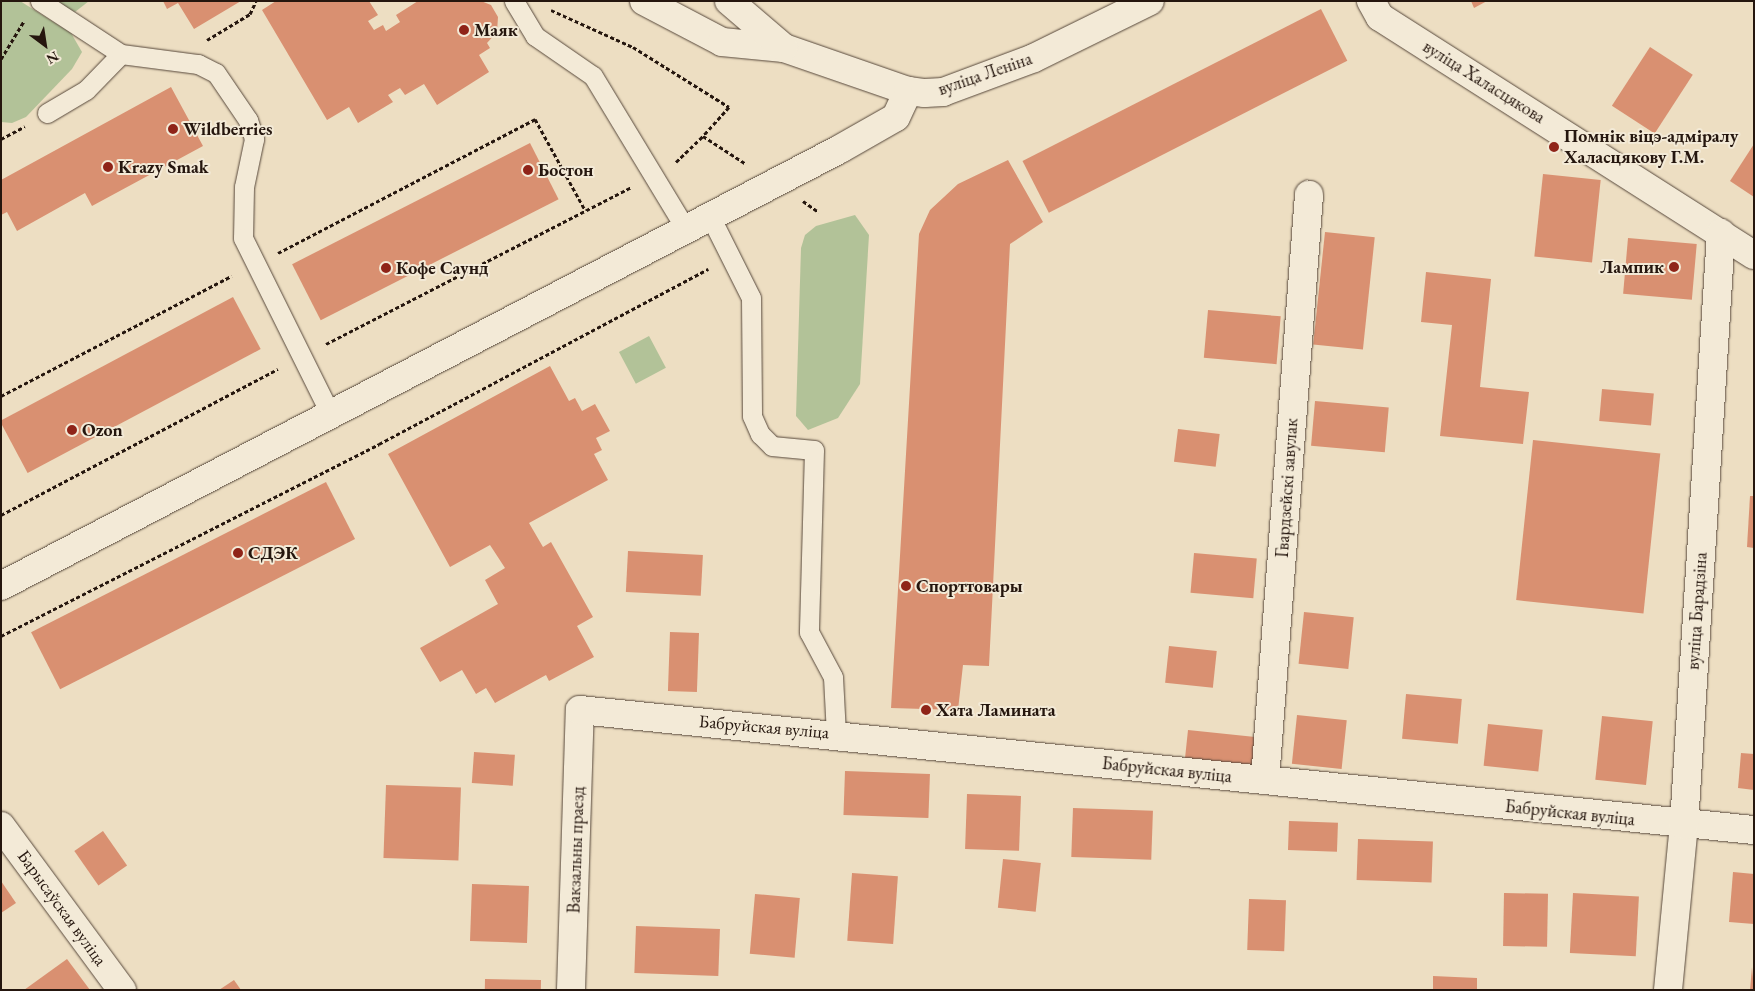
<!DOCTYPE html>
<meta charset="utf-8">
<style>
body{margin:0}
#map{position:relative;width:1755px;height:991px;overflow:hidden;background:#eddec2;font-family:"EB Garamond",serif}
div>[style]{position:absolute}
.green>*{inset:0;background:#b2c298;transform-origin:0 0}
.building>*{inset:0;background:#d99071;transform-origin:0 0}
.path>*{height:3px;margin-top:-1.5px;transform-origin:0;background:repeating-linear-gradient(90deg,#25160e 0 4px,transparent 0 6.5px)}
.roads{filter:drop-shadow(0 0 1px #57483b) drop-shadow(0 0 1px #57483b)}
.lane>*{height:19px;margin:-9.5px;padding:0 9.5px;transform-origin:9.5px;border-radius:9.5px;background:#f3ead7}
.street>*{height:28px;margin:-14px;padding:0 14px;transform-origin:14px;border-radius:14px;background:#f3ead7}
.secondary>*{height:28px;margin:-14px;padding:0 14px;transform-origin:14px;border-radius:14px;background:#f3ead7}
.dots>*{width:14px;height:14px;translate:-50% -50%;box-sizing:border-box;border:2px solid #f3ead7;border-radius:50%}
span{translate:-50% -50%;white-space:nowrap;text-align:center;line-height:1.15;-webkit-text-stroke:4px #f3ead7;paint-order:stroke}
.poi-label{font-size:18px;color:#25160e;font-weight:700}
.left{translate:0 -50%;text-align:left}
.right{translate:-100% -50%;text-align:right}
.street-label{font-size:18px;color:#25160e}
.frame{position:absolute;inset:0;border:2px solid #25160e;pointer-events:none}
.north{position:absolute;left:20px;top:20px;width:50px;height:50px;-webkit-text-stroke:4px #f3ead7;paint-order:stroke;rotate:149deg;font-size:14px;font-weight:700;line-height:20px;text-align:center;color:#25160e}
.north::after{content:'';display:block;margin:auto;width:18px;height:22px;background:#25160e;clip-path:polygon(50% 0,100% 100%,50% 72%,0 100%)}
</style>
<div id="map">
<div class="green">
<i style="clip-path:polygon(1px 1px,20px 1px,71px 33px,82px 52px,72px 69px,26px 117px,12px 123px,1px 122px)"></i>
<i style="clip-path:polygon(52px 1px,89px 1px,75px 12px)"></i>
<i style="clip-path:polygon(855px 215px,869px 235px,860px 384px,838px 418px,808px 430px,796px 416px,801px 248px,805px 235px,816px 226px)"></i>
<i style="left:649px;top:336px;width:36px;height:34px;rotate:62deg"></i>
</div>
<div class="building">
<i style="clip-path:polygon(163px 1px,241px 1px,194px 29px,178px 3px,167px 9px)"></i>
<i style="clip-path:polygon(276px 1px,369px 1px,378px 15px,368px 21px,374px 30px,383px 25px,386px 31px,400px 22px,396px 15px,418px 1px,481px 1px,491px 5px,498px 17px,497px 32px,487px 43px,490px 48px,479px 55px,489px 72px,437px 105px,424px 84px,405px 95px,400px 88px,388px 95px,393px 102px,358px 123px,349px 107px,327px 120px,262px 10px)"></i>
<i style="clip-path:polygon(1471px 1px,1487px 1px,1474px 8px)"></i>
<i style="left:1321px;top:9px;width:58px;height:335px;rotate:63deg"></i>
<i style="left:1650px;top:47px;width:51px;height:70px;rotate:33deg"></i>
<i style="clip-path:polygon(171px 87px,203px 146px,92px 206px,85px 193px,17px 231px,7px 212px,1px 215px,1px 180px)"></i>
<i style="left:530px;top:143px;width:63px;height:267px;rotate:63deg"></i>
<i style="clip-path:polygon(1754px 144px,1754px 197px,1730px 181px)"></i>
<i style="clip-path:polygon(1008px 160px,1043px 222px,1010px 244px,989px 666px,963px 665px,958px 710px,891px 708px,919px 234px,930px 210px,958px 184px)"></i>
<i style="left:1543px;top:174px;width:58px;height:83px;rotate:6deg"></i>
<i style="left:1325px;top:232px;width:50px;height:113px;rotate:6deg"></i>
<i style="left:1628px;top:238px;width:69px;height:56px;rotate:5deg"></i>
<i style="clip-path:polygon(1426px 272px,1491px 279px,1480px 387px,1529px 392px,1523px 444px,1440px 436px,1452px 325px,1421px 322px)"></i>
<i style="left:233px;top:297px;width:59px;height:264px;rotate:62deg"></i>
<i style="left:1208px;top:310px;width:73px;height:48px;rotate:5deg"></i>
<i style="clip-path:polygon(550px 366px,569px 401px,575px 398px,582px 411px,595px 404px,610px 431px,596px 438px,602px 450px,594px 454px,608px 480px,529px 523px,543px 547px,551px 542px,593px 617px,577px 626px,594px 657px,549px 681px,546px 675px,495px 703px,486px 688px,476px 694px,462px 670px,440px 682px,420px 648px,498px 604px,485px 580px,505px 568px,490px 545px,450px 567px,388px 454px)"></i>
<i style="left:1602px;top:389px;width:52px;height:32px;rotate:5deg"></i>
<i style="left:1315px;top:401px;width:74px;height:45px;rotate:5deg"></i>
<i style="left:1178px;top:429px;width:42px;height:33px;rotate:7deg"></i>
<i style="left:1533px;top:440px;width:128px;height:161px;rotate:6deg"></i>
<i style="left:326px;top:482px;width:64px;height:331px;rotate:63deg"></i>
<i style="clip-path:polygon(1750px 496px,1754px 496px,1754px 548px,1747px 547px)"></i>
<i style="left:628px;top:551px;width:75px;height:41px;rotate:3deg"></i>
<i style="left:1194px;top:553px;width:63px;height:40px;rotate:5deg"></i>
<i style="left:1304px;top:612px;width:50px;height:52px;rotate:6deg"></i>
<i style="left:670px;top:632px;width:29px;height:59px;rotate:2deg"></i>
<i style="left:1169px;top:646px;width:48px;height:37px;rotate:6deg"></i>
<i style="left:1406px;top:694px;width:56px;height:45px;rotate:5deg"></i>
<i style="left:1297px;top:715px;width:50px;height:49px;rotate:6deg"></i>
<i style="left:1602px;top:716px;width:51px;height:64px;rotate:6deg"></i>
<i style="left:1488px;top:724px;width:55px;height:42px;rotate:6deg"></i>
<i style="left:1188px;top:730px;width:70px;height:32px;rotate:6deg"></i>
<i style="left:474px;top:752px;width:41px;height:31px;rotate:4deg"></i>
<i style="clip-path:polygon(1741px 753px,1754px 754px,1754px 790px,1738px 788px)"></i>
<i style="left:845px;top:771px;width:85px;height:44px;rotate:2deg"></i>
<i style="left:386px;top:785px;width:75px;height:73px;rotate:2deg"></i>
<i style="left:967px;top:794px;width:54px;height:55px;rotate:2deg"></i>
<i style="left:1073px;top:808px;width:80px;height:49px;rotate:2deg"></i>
<i style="left:1289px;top:821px;width:49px;height:29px;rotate:2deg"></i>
<i style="left:103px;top:831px;width:42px;height:35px;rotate:55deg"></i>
<i style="left:1358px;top:839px;width:75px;height:41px;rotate:2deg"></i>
<i style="left:1003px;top:859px;width:38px;height:49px;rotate:6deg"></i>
<i style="clip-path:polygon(1733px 872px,1754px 874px,1754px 924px,1729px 922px)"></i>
<i style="left:852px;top:873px;width:46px;height:68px;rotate:4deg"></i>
<i style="clip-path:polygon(1px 881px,16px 903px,1px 913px)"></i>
<i style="left:472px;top:884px;width:57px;height:57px;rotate:2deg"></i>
<i style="left:1504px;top:893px;width:44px;height:53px;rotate:1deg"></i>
<i style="left:1573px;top:893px;width:66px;height:60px;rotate:3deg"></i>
<i style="left:755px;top:894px;width:45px;height:60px;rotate:5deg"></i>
<i style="left:1249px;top:899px;width:37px;height:51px;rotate:2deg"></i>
<i style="left:636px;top:926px;width:84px;height:47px;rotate:2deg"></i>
<i style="clip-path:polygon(67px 959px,90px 990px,24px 990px)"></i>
<i style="clip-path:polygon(1752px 967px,1754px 990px,1750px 990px)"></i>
<i style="clip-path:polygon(1433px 976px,1477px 978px,1477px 990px,1433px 990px)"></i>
<i style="left:485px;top:979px;width:56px;height:11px;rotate:1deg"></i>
<i style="clip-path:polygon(234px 980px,241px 990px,219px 990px)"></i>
</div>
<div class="path">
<i style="left:551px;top:10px;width:90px;rotate:24.3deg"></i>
<i style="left:633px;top:47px;width:113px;rotate:32deg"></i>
<i style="left:729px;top:107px;width:39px;rotate:132deg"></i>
<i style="left:703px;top:136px;width:51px;rotate:33.1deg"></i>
<i style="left:207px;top:40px;width:50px;rotate:-31.2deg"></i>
<i style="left:250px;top:14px;width:14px;rotate:-65deg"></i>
<i style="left:1px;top:59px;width:44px;rotate:-58.8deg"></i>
<i style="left:1px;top:139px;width:27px;rotate:-28deg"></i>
<i style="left:676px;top:162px;width:37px;rotate:-44deg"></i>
<i style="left:803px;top:201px;width:19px;rotate:35deg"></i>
<i style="left:278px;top:253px;width:290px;rotate:-27.5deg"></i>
<i style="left:535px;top:119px;width:104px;rotate:61.2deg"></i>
<i style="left:326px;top:344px;width:343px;rotate:-27.2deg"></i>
<i style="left:1px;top:396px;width:260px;rotate:-27.5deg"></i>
<i style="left:1px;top:515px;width:313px;rotate:-27.8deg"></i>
<i style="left:1px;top:636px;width:424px;rotate:-26.9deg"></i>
<i style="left:379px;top:444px;width:373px;rotate:-28deg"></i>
</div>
<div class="roads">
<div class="lane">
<i style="left:40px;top:1px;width:97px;rotate:33.2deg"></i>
<i style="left:514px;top:1px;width:41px;rotate:59deg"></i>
<i style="left:535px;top:36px;width:70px;rotate:34.6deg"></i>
<i style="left:593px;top:76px;width:181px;rotate:58.8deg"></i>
<i style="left:47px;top:113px;width:45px;rotate:-30.5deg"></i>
<i style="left:86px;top:90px;width:50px;rotate:-45.8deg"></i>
<i style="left:121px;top:54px;width:78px;rotate:7.4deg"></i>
<i style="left:198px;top:64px;width:20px;rotate:27deg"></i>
<i style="left:216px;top:73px;width:57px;rotate:55.8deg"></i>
<i style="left:248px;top:120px;width:20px;rotate:72deg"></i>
<i style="left:254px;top:139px;width:49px;rotate:101.8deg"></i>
<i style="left:244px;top:187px;width:51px;rotate:91.1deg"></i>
<i style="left:243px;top:238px;width:198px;rotate:63.6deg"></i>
<i style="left:711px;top:218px;width:89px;rotate:63.4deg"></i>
<i style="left:751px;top:298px;width:118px;rotate:89.5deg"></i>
<i style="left:752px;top:416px;width:20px;rotate:66deg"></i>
<i style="left:760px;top:434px;width:17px;rotate:45deg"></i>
<i style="left:772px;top:446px;width:42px;rotate:5.4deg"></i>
<i style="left:814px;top:450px;width:182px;rotate:91.6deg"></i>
<i style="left:809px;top:632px;width:51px;rotate:61.9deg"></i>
<i style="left:833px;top:677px;width:57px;rotate:87deg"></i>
</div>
<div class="street">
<i style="left:1371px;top:1px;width:18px;rotate:61deg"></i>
<i style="left:1380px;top:17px;width:443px;rotate:32.5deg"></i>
<i style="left:1px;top:586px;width:946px;rotate:-27.51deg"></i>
<i style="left:840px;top:149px;width:64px;rotate:-29.7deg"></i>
<i style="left:896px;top:117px;width:29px;rotate:-65deg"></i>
<i style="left:1265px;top:780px;width:587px;rotate:-85.7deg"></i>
<i style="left:1px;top:826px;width:204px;rotate:53.6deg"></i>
<i style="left:571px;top:990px;width:280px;rotate:-88.2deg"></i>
<i style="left:580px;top:710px;width:1180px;rotate:5.84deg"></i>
<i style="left:1668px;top:990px;width:166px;rotate:-84.5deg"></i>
<i style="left:1684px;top:825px;width:593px;rotate:-86.42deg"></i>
</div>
<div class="secondary">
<i style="left:644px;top:1px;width:88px;rotate:27.7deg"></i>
<i style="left:722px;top:42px;width:62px;rotate:5.5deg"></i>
<i style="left:784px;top:48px;width:131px;rotate:19.1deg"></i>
<i style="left:908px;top:91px;width:17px;rotate:7deg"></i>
<i style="left:925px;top:93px;width:18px;rotate:-3deg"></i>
<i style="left:943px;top:92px;width:97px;rotate:-20.5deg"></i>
<i style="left:1034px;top:58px;width:129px;rotate:-26.2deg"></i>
<i style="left:729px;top:1px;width:72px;rotate:40.5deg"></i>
</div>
</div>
<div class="dots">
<i style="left:464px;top:30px;background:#8f2418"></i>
<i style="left:173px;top:129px;background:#8f2418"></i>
<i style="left:1554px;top:147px;background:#8f2418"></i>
<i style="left:108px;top:167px;background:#8f2418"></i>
<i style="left:528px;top:170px;background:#8f2418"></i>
<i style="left:1674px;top:267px;background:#8f2418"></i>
<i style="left:386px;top:268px;background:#8f2418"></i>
<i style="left:72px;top:430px;background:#8f2418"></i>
<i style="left:238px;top:553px;background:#8f2418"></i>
<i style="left:906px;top:586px;background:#8f2418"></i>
<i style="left:926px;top:710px;background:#8f2418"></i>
</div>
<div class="poi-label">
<span class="left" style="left:474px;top:30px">Маяк</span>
<span class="left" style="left:183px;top:129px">Wildberries</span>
<span class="left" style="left:1564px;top:147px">Помнік віцэ-адміралу<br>Халасцякову Г.М.</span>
<span class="left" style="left:118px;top:167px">Krazy Smak</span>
<span class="left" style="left:538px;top:170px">Бостон</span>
<span class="right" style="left:1664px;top:267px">Лампик</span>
<span class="left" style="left:396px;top:268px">Кофе Саунд</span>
<span class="left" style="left:82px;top:430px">Ozon</span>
<span class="left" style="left:248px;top:553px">СДЭК</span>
<span class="left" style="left:916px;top:586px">Спорттовары</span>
<span class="left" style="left:936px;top:710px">Хата Ламината</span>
</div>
<div class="street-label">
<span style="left:985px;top:74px;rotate:-19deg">вуліца Леніна</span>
<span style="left:1484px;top:82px;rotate:32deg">вуліца Халасцякова</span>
<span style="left:1287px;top:488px;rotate:-86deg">Гвардзейскі завулак</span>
<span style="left:1697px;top:611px;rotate:-86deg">вуліца Барадзіна</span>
<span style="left:764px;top:727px;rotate:5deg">Бабруйская вуліца</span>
<span style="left:1167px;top:770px;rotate:6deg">Бабруйская вуліца</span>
<span style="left:1570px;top:813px;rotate:6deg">Бабруйская вуліца</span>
<span style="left:576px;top:850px;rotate:-88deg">Вакзальны праезд</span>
<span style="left:62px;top:908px;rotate:54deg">Барысаўская вуліца</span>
</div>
<div class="frame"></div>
<div class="north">N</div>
</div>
